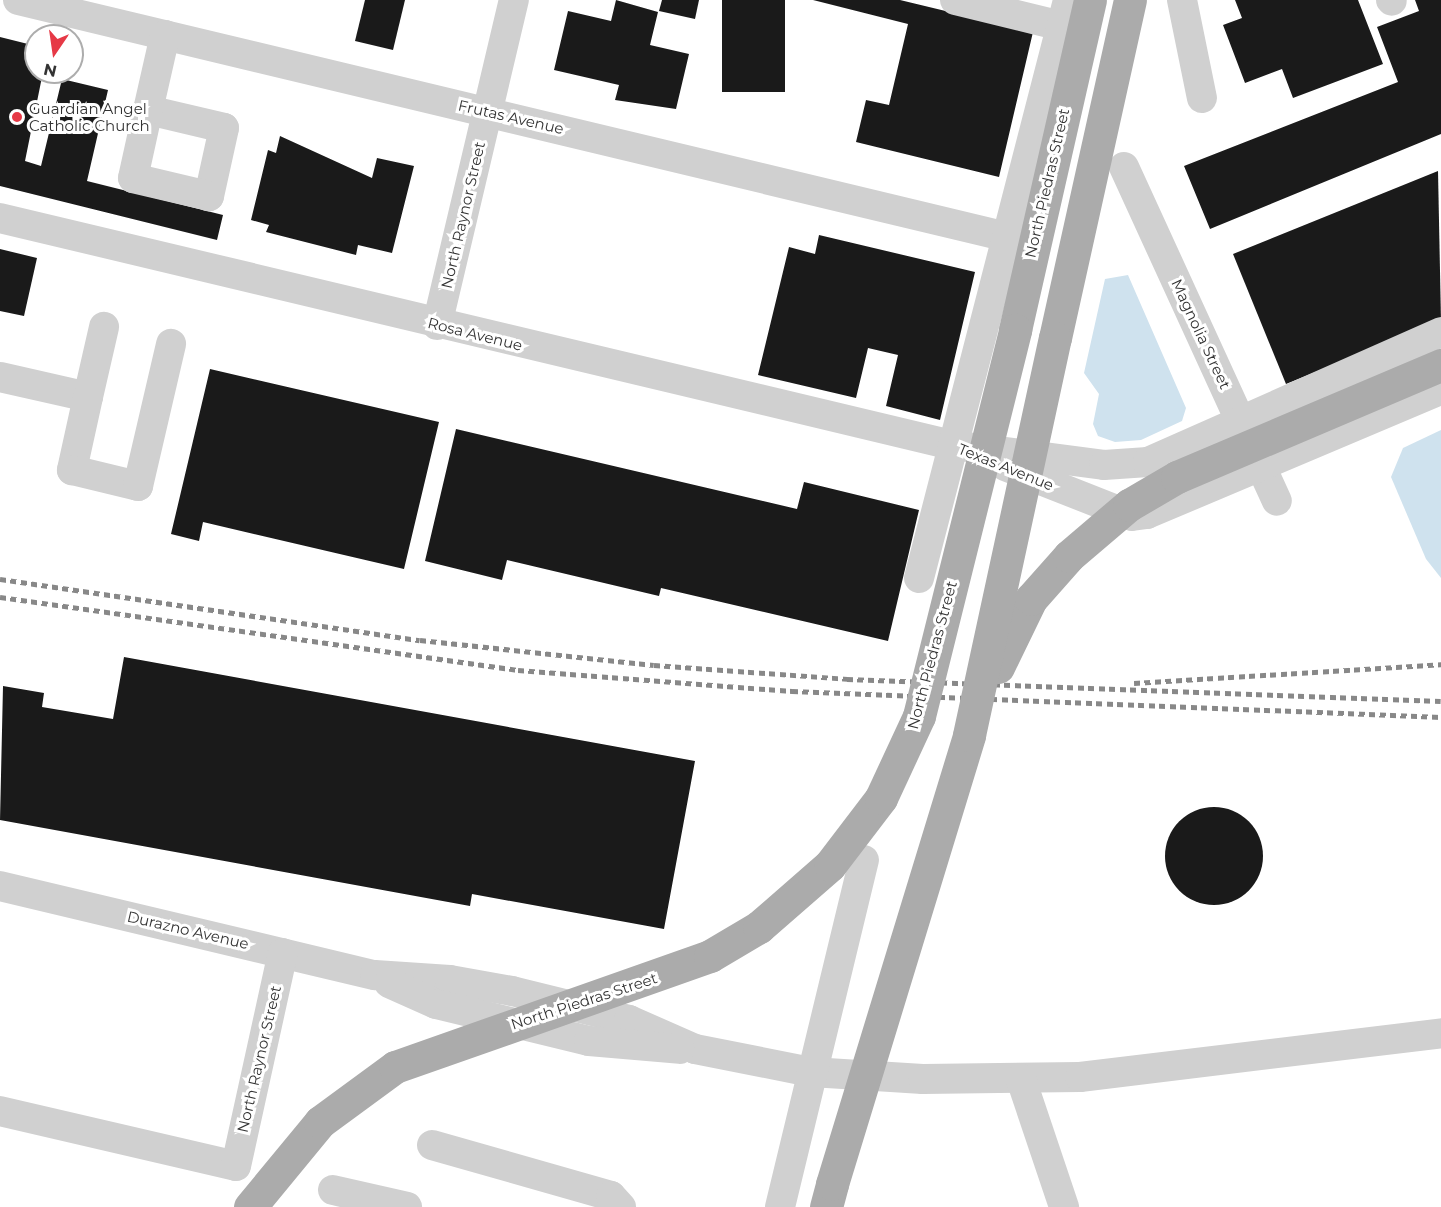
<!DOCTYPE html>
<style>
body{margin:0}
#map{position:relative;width:1441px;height:1207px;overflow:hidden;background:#fff;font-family:Montserrat,sans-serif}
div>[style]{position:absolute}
.water>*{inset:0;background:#cfe2ee}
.building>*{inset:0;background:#1a1a1a;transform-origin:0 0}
.round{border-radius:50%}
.minor>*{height:30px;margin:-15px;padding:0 15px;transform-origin:15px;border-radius:15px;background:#d0d0d0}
.major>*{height:33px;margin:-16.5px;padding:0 16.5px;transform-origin:16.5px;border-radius:16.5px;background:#ababab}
.rail>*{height:4.5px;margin-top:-2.25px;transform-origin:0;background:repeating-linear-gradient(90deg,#888 0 6px,transparent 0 10.5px)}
.major-bridge>*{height:33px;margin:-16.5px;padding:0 16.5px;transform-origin:16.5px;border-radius:16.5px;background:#ababab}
.dots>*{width:16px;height:16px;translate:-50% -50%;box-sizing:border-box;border:3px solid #fff;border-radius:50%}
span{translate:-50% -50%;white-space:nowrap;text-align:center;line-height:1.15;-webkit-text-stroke:6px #fff;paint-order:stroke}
.poi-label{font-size:15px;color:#333}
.left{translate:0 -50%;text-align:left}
.street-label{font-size:15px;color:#333}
.north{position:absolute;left:24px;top:24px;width:60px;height:60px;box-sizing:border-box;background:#fff;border:2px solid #adadad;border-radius:50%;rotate:193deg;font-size:16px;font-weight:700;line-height:24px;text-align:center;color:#333}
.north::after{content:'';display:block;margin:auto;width:21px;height:27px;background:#e63946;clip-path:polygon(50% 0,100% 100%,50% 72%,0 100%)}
</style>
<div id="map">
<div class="water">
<i style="clip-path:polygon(1128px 275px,1186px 408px,1182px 421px,1141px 440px,1115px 442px,1098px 436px,1093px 424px,1099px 394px,1084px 373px,1105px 279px)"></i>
<i style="clip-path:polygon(1441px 430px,1441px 578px,1426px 559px,1391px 477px,1403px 448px)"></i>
</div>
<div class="building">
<i style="clip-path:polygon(365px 0,405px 0,393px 50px,355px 41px)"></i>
<i style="clip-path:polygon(616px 0,658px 12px,650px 45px,689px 54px,676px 109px,615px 100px,619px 85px,554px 70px,568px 11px,611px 21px)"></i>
<i style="clip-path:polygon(662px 0,699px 0,695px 19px,659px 11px)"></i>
<i style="left:722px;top:0;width:63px;height:92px"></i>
<i style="clip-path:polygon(813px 0,900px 0,1033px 32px,999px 177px,856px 142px,866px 100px,889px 105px,908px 24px)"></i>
<i style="clip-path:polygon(1235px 0,1358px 0,1383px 64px,1293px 98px,1282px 69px,1245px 83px,1223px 25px,1242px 18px)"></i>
<i style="clip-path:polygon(1415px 0,1441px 0,1441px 134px,1210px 229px,1184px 166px,1398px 82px,1377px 27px,1419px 11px)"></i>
<i style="clip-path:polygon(0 37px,36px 46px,36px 72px,43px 72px,25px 161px,41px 166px,62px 79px,108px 90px,87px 181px,223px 215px,217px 240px,0 186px)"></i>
<i style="clip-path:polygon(280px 136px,372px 178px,377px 158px,414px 166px,392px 253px,358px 245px,356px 255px,266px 232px,269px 225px,251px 220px,268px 150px,276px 153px)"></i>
<i style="clip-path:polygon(1438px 171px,1441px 321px,1286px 384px,1233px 254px)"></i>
<i style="clip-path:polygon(819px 235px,975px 272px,940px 420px,886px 406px,898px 355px,868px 348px,856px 398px,758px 375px,789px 247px,815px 254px)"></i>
<i style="clip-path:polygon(0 249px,37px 258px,24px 316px,0 311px)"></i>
<i style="clip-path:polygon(210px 369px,439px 422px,404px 569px,203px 522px,199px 541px,171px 534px)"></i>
<i style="clip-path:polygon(456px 429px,797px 509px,804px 482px,919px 510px,888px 641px,661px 588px,659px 596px,507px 560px,502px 580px,425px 561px)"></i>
<i style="clip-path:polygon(124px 657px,695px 761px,664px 929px,472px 894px,470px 906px,0 820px,3px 686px,44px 693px,42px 707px,113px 719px)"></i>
<i class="round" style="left:1165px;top:807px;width:98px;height:98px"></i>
</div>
<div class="minor">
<i style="left:18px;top:0;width:1013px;rotate:13.47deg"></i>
<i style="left:955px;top:0;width:110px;rotate:13.7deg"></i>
<i style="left:1182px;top:0;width:100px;rotate:78.5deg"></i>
<i style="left:1391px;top:0;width:1px;rotate:45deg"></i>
<i style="left:148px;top:110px;width:78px;rotate:13.3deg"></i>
<i style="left:224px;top:128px;width:70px;rotate:102.4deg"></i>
<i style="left:209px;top:196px;width:78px;rotate:-166.7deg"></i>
<i style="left:133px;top:178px;width:70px;rotate:-77.6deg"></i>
<i style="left:148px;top:110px;width:77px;rotate:-77.2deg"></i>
<i style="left:1124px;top:167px;width:367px;rotate:65.4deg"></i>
<i style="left:0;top:218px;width:979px;rotate:13.41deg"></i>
<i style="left:952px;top:445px;width:153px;rotate:7.5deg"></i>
<i style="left:1104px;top:465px;width:44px;rotate:-3.9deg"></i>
<i style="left:1148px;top:462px;width:321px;rotate:-23.9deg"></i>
<i style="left:437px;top:325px;width:334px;rotate:-76.7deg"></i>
<i style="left:0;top:377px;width:90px;rotate:12.8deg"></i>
<i style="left:88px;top:397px;width:72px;rotate:-77.1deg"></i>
<i style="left:88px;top:397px;width:75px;rotate:102.4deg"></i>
<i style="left:72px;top:470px;width:68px;rotate:13.6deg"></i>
<i style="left:138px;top:486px;width:146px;rotate:-76.9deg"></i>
<i style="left:1005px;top:466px;width:136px;rotate:21.5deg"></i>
<i style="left:1132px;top:516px;width:15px;rotate:-8deg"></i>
<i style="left:1147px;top:514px;width:319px;rotate:-22.9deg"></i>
<i style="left:919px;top:578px;width:597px;rotate:-75.54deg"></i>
<i style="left:0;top:886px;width:385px;rotate:13.4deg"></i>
<i style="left:375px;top:975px;width:75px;rotate:3.8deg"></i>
<i style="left:450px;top:980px;width:63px;rotate:10.1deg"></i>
<i style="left:512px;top:991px;width:121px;rotate:13.9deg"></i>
<i style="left:629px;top:1020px;width:72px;rotate:23.7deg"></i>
<i style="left:695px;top:1049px;width:118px;rotate:11.2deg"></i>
<i style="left:811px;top:1072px;width:112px;rotate:3.6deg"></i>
<i style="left:923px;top:1079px;width:157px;rotate:-0.7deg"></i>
<i style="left:1080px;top:1077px;width:364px;rotate:-6.9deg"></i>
<i style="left:389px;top:983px;width:51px;rotate:24.1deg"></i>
<i style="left:436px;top:1004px;width:157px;rotate:13.6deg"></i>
<i style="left:589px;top:1041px;width:91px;rotate:5deg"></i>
<i style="left:1021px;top:1079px;width:135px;rotate:71.4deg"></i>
<i style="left:0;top:1111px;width:242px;rotate:13.1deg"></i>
<i style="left:236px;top:1166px;width:218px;rotate:-77.6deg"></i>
<i style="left:432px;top:1145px;width:186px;rotate:15.9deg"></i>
<i style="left:611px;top:1196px;width:15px;rotate:48deg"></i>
<i style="left:333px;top:1190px;width:76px;rotate:12.9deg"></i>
<i style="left:780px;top:1207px;width:357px;rotate:-76.4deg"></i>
</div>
<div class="major">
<i style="left:1015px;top:330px;width:338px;rotate:-77.2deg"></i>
<i style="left:1055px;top:338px;width:346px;rotate:-77.5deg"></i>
<i style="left:250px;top:1207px;width:110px;rotate:-50.5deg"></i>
<i style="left:320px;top:1122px;width:93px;rotate:-36.3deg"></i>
<i style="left:826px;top:1207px;width:24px;rotate:-75deg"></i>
</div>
<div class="rail">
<i style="left:0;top:579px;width:424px;rotate:8.3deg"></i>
<i style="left:420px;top:640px;width:235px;rotate:6.1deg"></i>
<i style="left:654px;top:665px;width:194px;rotate:4.1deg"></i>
<i style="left:847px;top:679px;width:594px;rotate:2.12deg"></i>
<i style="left:0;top:597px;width:523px;rotate:8.02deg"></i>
<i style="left:518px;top:670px;width:275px;rotate:4.4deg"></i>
<i style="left:792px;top:691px;width:650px;rotate:2.29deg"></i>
<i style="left:1134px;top:683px;width:308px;rotate:-3.5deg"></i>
</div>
<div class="major-bridge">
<i style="left:998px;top:667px;width:76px;rotate:-64.1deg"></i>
<i style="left:1031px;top:599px;width:57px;rotate:-48.5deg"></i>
<i style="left:1069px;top:556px;width:79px;rotate:-40.4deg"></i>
<i style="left:1129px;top:505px;width:56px;rotate:-30.3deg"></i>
<i style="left:1177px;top:477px;width:287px;rotate:-23deg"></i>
<i style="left:395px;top:1067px;width:334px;rotate:-19.4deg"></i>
<i style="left:710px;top:956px;width:57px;rotate:-30.6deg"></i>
<i style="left:759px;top:927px;width:94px;rotate:-41.1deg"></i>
<i style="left:830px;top:865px;width:84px;rotate:-52.7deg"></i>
<i style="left:881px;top:798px;width:90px;rotate:-65.1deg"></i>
<i style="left:919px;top:716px;width:398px;rotate:-76deg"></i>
<i style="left:832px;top:1184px;width:469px;rotate:-73deg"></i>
<i style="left:969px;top:735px;width:406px;rotate:-77.8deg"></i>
</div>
<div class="dots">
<i style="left:17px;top:117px;background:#e63946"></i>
</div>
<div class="poi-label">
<span class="left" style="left:29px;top:117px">Guardian Angel<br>Catholic Church</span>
</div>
<div class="street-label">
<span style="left:511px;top:117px;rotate:13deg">Frutas Avenue</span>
<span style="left:1047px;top:183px;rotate:-77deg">North Piedras Street</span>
<span style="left:463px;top:215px;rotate:-77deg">North Raynor Street</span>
<span style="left:475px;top:334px;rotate:14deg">Rosa Avenue</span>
<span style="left:1201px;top:334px;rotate:65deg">Magnolia Street</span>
<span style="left:1006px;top:467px;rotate:22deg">Texas Avenue</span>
<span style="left:932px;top:655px;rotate:-75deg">North Piedras Street</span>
<span style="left:188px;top:930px;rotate:13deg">Durazno Avenue</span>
<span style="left:584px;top:1001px;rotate:-18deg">North Piedras Street</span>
<span style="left:259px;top:1059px;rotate:-77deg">North Raynor Street</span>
</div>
<div class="north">N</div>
</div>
